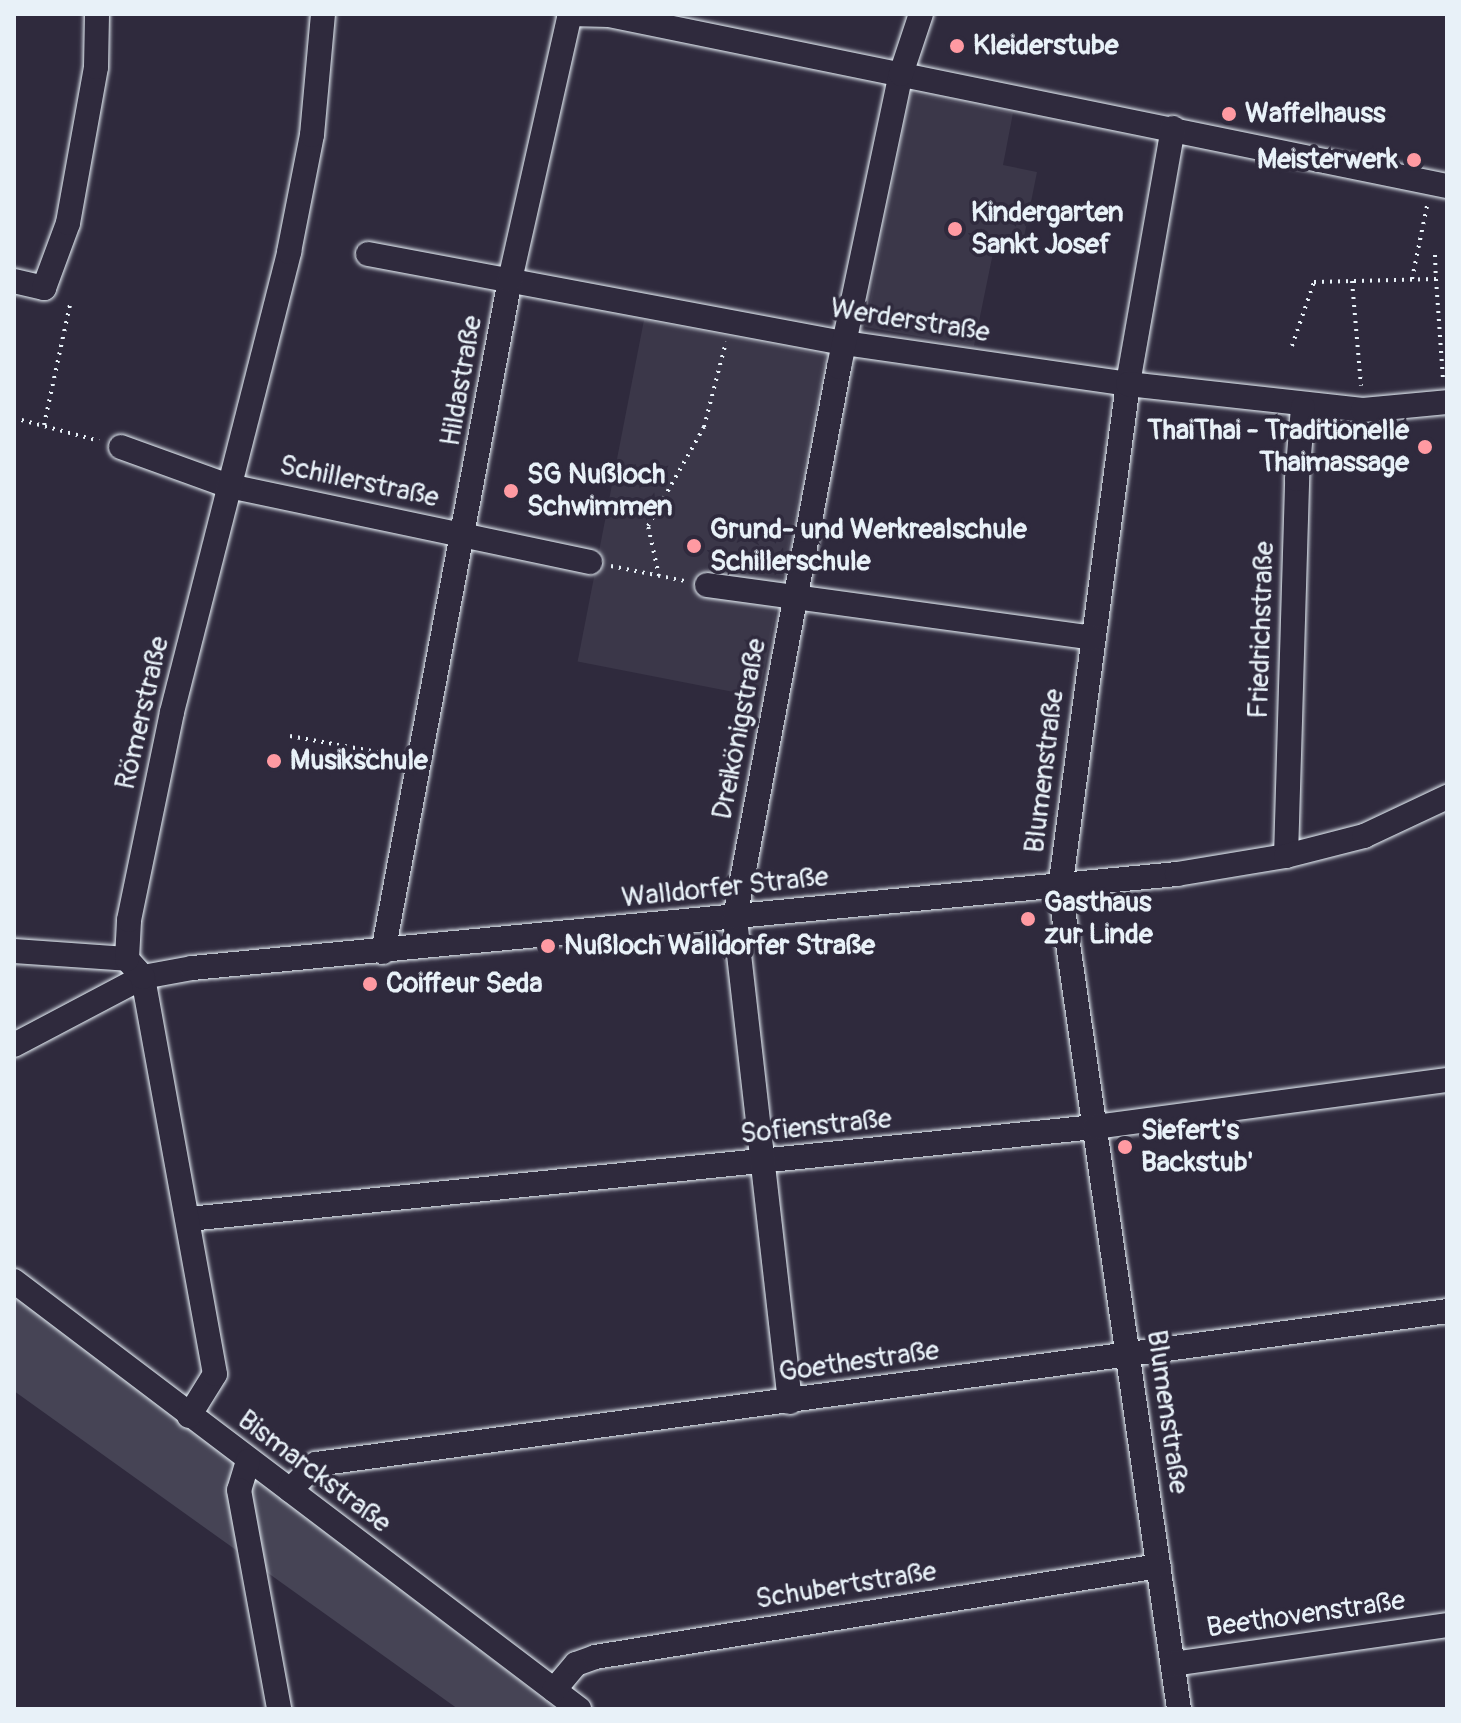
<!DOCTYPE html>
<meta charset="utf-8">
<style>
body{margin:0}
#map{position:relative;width:1461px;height:1723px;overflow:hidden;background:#2f2a3d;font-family:Pangolin,sans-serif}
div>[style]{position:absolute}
.built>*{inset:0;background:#3b3749;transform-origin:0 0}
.green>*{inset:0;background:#464455}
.path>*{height:4px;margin-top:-2px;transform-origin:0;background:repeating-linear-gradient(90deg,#e8f1f8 0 2px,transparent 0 8px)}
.roads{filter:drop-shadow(0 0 2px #e8f1f8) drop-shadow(0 0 2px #e8f1f8)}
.minor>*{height:24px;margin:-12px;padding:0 12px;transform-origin:12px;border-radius:12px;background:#2f2a3d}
.dots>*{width:22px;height:22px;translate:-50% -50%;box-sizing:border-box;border:4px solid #2f2a3d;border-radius:50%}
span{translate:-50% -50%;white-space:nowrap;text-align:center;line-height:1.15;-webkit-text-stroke:7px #2f2a3d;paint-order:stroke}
.poi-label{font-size:28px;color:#e8f1f8;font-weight:700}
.left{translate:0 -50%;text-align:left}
.right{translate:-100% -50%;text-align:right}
.street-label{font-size:28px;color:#e8f1f8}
.frame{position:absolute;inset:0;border:16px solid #e8f1f8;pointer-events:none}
</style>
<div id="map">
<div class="built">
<i style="clip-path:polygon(910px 93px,1013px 113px,1003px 165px,1037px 172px,1021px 252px,994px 248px,974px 346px,865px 327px)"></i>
<i style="left:644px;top:320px;width:185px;height:348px;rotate:11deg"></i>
</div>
<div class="green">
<i style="clip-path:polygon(14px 1296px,225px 1455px,557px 1709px,458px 1709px,14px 1391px)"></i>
</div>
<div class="path">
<i style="left:1435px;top:255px;width:24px;rotate:88deg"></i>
<i style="left:1412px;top:279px;width:75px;rotate:-78.4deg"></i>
<i style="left:1352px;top:281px;width:105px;rotate:85.1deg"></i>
<i style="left:1292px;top:346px;width:68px;rotate:-71deg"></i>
<i style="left:1314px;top:282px;width:122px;rotate:-1.4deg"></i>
<i style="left:1436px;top:279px;width:100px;rotate:86deg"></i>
<i style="left:14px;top:418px;width:88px;rotate:15.1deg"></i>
<i style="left:44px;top:425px;width:123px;rotate:-77.8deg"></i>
<i style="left:611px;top:566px;width:76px;rotate:11.5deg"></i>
<i style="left:659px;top:576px;width:51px;rotate:-102.4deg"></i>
<i style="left:648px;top:526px;width:114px;rotate:-60.5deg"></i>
<i style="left:704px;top:427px;width:88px;rotate:-75.5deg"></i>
<i style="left:290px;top:736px;width:111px;rotate:10.4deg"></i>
</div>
<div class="roads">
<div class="minor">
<i style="left:569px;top:14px;width:40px;rotate:1.4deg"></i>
<i style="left:609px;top:15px;width:855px;rotate:11.53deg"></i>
<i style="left:1173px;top:128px;width:260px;rotate:100deg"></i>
<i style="left:1128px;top:384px;width:510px;rotate:97.67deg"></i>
<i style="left:1060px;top:889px;width:829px;rotate:81.74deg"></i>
<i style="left:368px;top:254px;width:485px;rotate:10.6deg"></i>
<i style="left:845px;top:343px;width:286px;rotate:8.2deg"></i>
<i style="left:1128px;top:384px;width:236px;rotate:6.3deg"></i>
<i style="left:1363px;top:410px;width:84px;rotate:-5.4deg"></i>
<i style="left:14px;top:281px;width:31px;rotate:13deg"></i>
<i style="left:44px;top:288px;width:69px;rotate:-69.7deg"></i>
<i style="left:68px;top:223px;width:158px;rotate:-79.8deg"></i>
<i style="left:96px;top:67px;width:53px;rotate:-88.9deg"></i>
<i style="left:121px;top:447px;width:115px;rotate:19.9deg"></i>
<i style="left:229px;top:486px;width:369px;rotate:11.9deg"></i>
<i style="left:707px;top:585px;width:389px;rotate:7.8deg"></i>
<i style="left:1286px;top:856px;width:377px;rotate:-88.3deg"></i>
<i style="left:1297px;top:479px;width:72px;rotate:-85.2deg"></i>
<i style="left:14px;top:951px;width:113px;rotate:4deg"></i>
<i style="left:383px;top:952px;width:684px;rotate:-79.3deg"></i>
<i style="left:510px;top:280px;width:273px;rotate:-77.3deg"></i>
<i style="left:14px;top:1045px;width:146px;rotate:-27.8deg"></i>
<i style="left:143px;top:977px;width:50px;rotate:-10.4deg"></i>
<i style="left:192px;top:968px;width:989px;rotate:-5.45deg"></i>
<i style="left:1177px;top:874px;width:110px;rotate:-9.4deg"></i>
<i style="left:1286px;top:856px;width:81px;rotate:-14.4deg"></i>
<i style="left:1364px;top:836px;width:92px;rotate:-25.2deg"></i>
<i style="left:189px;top:1219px;width:911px;rotate:-5.8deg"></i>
<i style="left:1095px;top:1127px;width:355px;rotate:-7.6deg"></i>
<i style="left:14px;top:1281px;width:709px;rotate:37.14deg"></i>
<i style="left:790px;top:1402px;width:488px;rotate:-96.5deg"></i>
<i style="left:735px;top:917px;width:560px;rotate:-79.29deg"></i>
<i style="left:839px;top:367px;width:299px;rotate:-78.1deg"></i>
<i style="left:901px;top:74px;width:63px;rotate:-71.6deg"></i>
<i style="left:189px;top:1416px;width:49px;rotate:-58.2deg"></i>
<i style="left:215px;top:1374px;width:403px;rotate:-100.3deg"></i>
<i style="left:143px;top:977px;width:24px;rotate:-132deg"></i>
<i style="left:127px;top:959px;width:39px;rotate:-87deg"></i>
<i style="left:129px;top:920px;width:212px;rotate:-78.3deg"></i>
<i style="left:172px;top:712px;width:475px;rotate:-75.7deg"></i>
<i style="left:289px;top:252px;width:119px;rotate:-78.9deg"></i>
<i style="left:312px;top:135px;width:121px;rotate:-84.8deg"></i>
<i style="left:248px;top:1461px;width:30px;rotate:107deg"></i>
<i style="left:239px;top:1490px;width:223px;rotate:79.6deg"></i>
<i style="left:290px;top:1490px;width:37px;rotate:-45deg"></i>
<i style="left:316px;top:1464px;width:1141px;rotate:-7.7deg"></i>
<i style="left:1173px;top:1664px;width:277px;rotate:-8.1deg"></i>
<i style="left:554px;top:1690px;width:34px;rotate:-50deg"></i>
<i style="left:576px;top:1664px;width:20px;rotate:-20deg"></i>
<i style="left:595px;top:1657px;width:571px;rotate:-9.17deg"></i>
</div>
</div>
<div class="dots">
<i style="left:957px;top:46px;background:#ff9aa2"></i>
<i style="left:1229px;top:114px;background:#ff9aa2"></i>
<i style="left:1414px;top:160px;background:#ff9aa2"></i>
<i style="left:955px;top:229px;background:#ff9aa2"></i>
<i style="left:1425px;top:447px;background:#ff9aa2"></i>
<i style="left:511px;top:491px;background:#ff9aa2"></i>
<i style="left:694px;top:546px;background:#ff9aa2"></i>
<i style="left:274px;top:761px;background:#ff9aa2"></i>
<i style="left:1028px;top:919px;background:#ff9aa2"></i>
<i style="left:548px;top:946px;background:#ff9aa2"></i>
<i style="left:370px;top:984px;background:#ff9aa2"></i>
<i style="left:1125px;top:1147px;background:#ff9aa2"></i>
</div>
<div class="poi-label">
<span class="left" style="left:973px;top:46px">Kleiderstube</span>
<span class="left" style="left:1245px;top:114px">Waffelhauss</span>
<span class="right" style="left:1398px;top:160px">Meisterwerk</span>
<span class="left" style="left:971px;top:229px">Kindergarten<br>Sankt Josef</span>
<span class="right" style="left:1409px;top:447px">ThaiThai - Traditionelle<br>Thaimassage</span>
<span class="left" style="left:527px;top:491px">SG Nußloch<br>Schwimmen</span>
<span class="left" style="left:710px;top:546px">Grund- und Werkrealschule<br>Schillerschule</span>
<span class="left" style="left:290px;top:761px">Musikschule</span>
<span class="left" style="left:1044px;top:919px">Gasthaus<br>zur Linde</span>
<span class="left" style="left:564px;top:946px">Nußloch Walldorfer Straße</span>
<span class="left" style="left:386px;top:984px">Coiffeur Seda</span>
<span class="left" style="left:1141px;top:1147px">Siefert's<br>Backstub'</span>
</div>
<div class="street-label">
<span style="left:910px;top:321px;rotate:9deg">Werderstraße</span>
<span style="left:462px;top:381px;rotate:-80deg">Hildastraße</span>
<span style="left:359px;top:482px;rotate:12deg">Schillerstraße</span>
<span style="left:1262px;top:630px;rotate:-88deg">Friedrichstraße</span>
<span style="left:143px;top:713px;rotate:-77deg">Römerstraße</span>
<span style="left:740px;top:729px;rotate:-79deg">Dreikönigstraße</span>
<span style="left:1045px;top:771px;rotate:-83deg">Blumenstraße</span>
<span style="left:725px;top:888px;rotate:-6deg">Walldorfer Straße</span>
<span style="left:816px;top:1127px;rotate:-6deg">Sofienstraße</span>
<span style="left:859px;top:1362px;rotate:-8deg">Goethestraße</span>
<span style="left:1167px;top:1412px;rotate:82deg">Blumenstraße</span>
<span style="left:314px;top:1472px;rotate:37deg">Bismarckstraße</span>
<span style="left:846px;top:1586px;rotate:-9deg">Schubertstraße</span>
<span style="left:1306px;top:1615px;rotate:-8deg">Beethovenstraße</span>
</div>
<div class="frame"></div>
</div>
